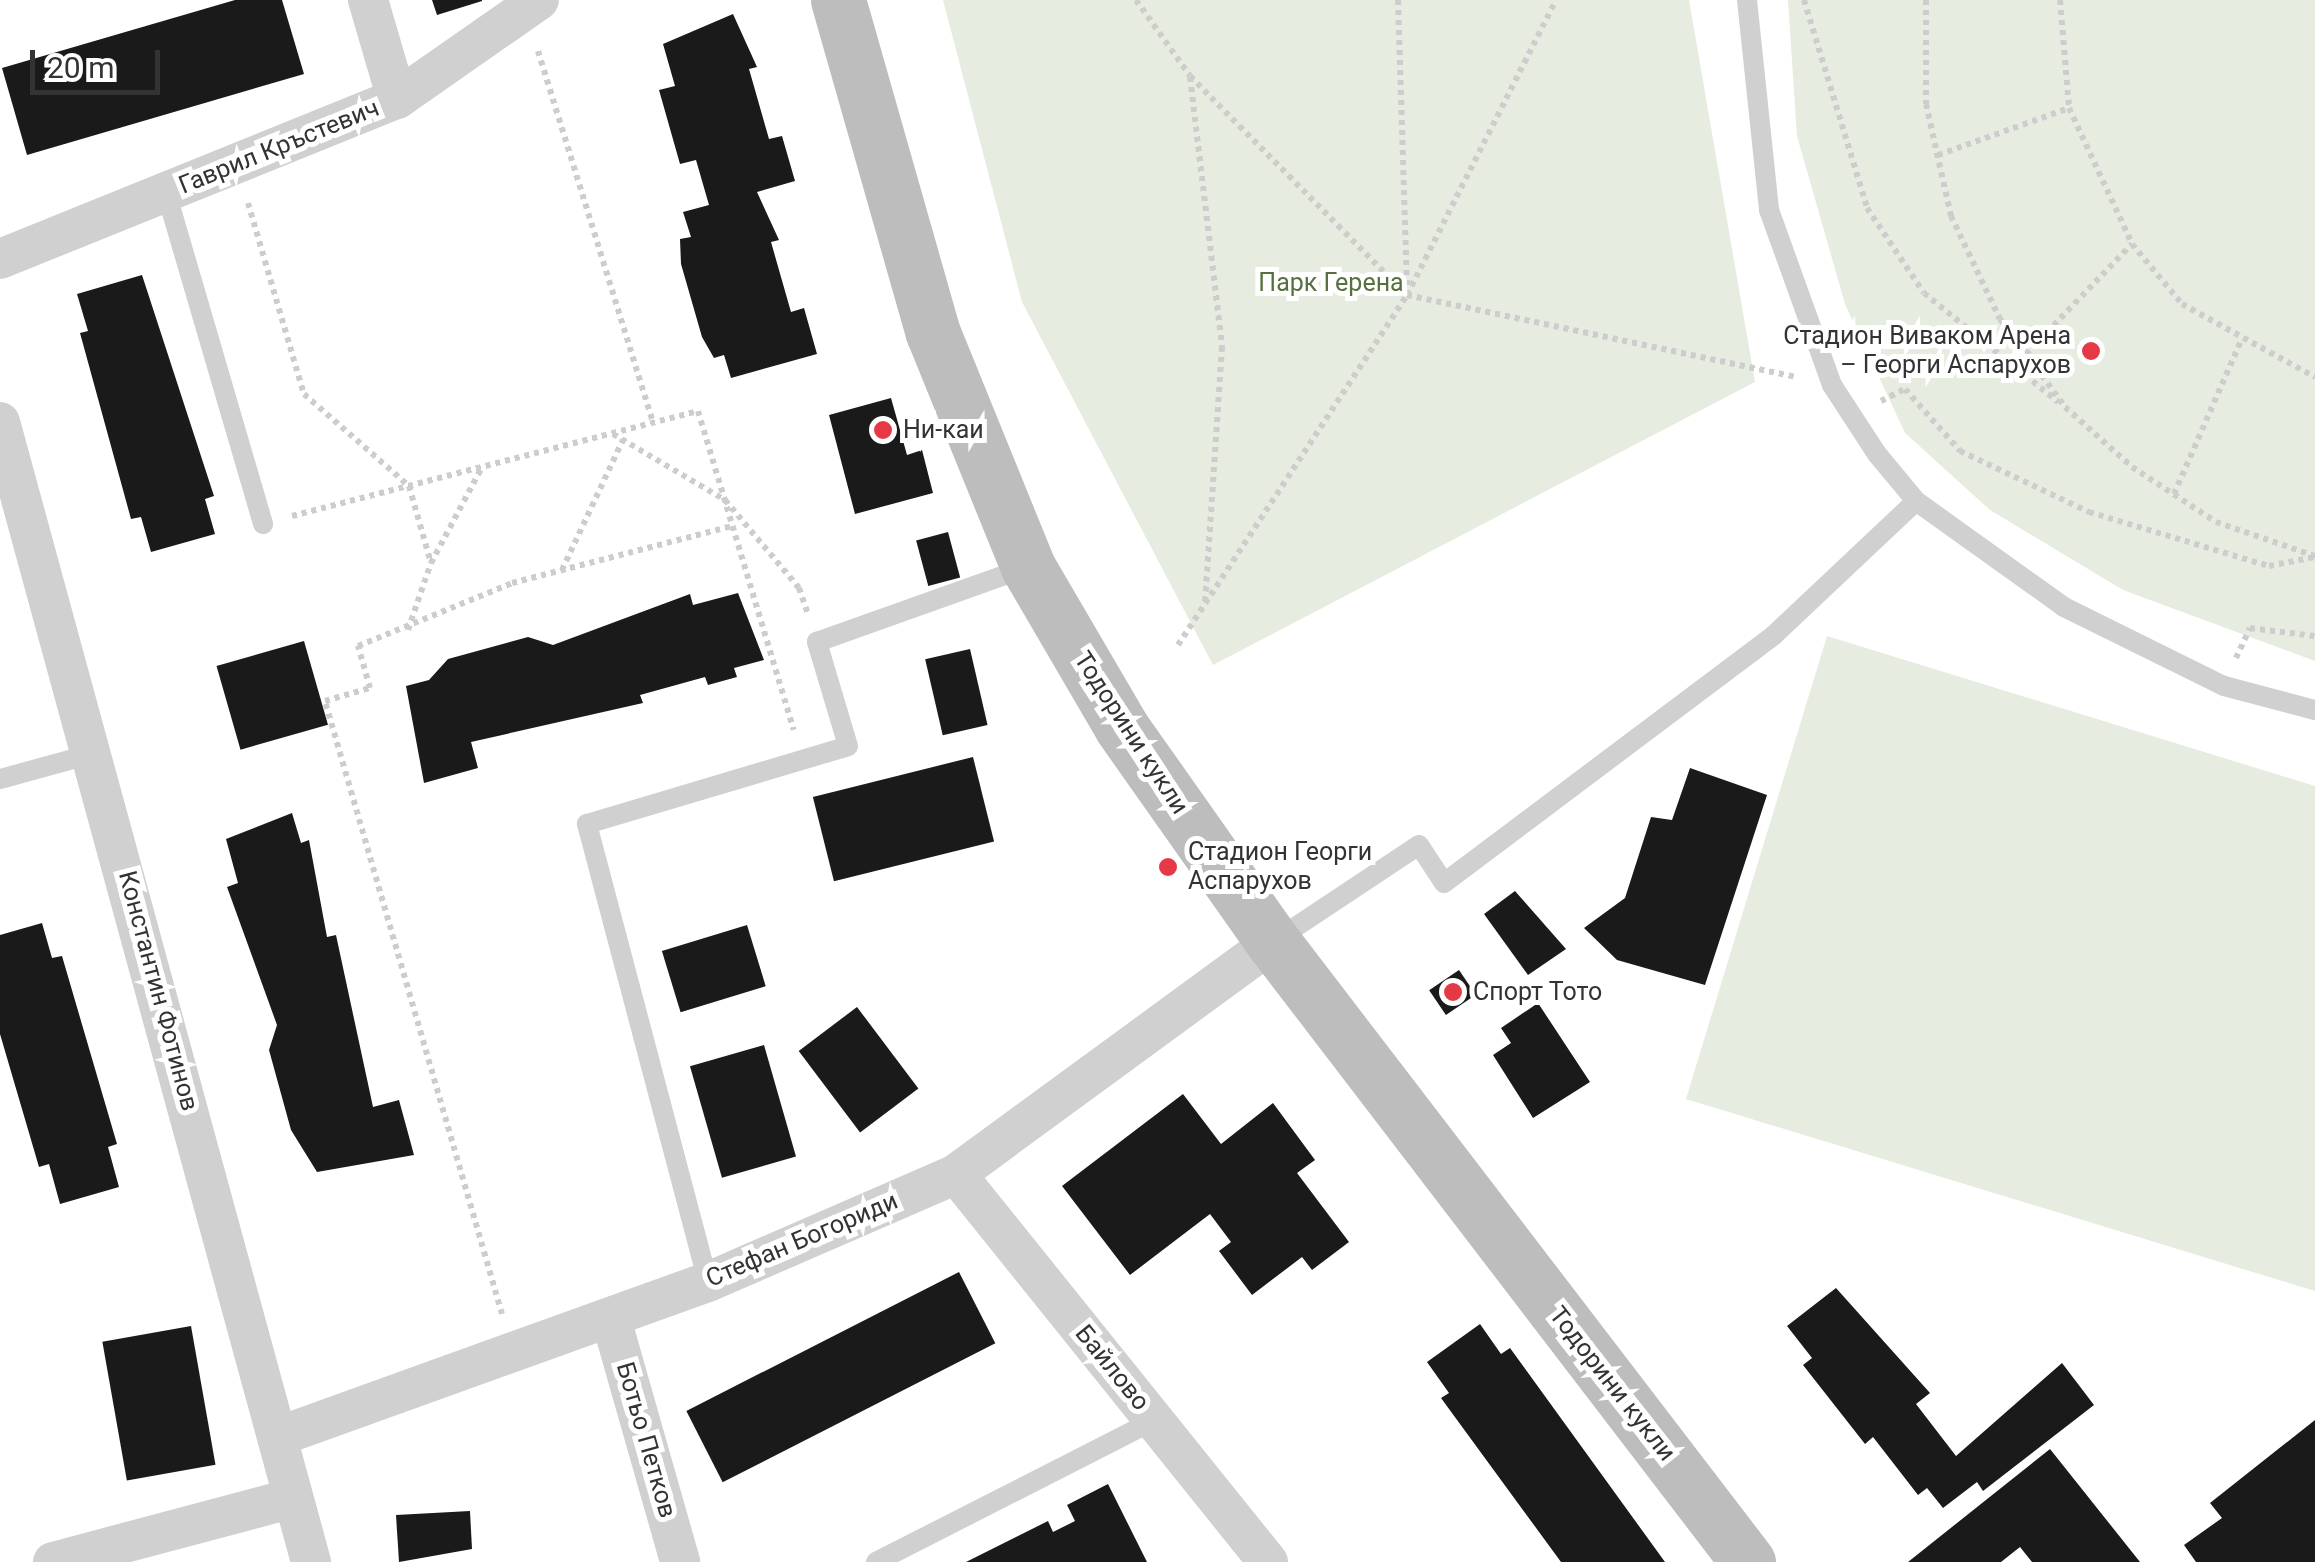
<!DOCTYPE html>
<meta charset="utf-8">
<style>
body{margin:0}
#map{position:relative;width:2315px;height:1562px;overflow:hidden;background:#fff;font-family:Roboto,sans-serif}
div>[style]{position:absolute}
.green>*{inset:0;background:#e6ecdf}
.building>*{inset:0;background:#1a1a1a;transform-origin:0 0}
.path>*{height:6px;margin-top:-3px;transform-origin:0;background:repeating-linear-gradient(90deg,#cdcdcd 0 5px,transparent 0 10px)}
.lane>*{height:20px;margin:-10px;padding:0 10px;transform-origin:10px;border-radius:10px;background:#d0d0d0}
.street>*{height:40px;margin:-20px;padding:0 20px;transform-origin:20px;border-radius:20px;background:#d0d0d0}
.secondary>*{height:55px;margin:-27.5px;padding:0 27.5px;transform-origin:27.5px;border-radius:27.5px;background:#bdbdbd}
.dots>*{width:28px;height:28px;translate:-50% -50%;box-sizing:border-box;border:5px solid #fff;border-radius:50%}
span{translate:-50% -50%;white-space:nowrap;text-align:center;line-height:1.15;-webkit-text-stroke:10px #fff;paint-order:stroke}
.street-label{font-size:25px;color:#333}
.park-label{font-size:25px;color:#56703f}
.poi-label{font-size:25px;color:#333}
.right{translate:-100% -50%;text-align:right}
.left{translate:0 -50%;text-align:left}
.scale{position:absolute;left:30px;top:50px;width:130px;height:45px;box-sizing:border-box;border:5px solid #333;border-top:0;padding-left:12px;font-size:30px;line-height:35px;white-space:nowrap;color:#333;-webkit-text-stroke:8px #fff;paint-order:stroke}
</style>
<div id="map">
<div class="green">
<i style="clip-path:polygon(943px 0,1689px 0,1755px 382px,1213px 665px,1022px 302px)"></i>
<i style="clip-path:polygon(1788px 0,2315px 0,2315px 661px,2123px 590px,1990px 510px,1905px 433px,1845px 304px,1797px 136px)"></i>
<i style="clip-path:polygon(1827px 636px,2315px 786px,2315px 1291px,1686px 1099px)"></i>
</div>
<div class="building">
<i style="clip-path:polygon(235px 0,282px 0,304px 74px,27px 155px,2px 68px)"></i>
<i style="clip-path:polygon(432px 0,482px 0,482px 1px,437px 15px)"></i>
<i style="clip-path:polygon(733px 14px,757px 67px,749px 69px,769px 139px,782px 136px,795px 181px,757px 192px,779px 240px,771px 242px,791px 312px,804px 308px,817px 354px,731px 378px,724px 355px,714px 358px,702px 337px,681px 264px,680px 239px,691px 237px,683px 212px,709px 205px,696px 160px,680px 164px,659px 90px,675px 86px,663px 44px)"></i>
<i style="clip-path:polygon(142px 275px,214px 496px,205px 499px,215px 534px,151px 552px,141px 517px,131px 519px,80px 333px,88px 331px,77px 294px)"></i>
<i style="clip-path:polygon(891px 398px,907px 455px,922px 450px,933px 493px,855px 514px,829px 415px)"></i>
<i style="left:948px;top:532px;width:47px;height:33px;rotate:75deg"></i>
<i style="clip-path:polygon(738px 593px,764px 660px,734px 668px,737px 677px,708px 685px,705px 677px,640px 695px,643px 703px,471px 742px,478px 768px,424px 783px,406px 686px,429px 680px,448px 659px,528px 637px,553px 645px,690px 594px,693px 605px)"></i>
<i style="left:304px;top:641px;width:87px;height:91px;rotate:74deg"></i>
<i style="left:970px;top:649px;width:78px;height:46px;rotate:77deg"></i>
<i style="left:973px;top:757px;width:87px;height:165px;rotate:76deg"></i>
<i style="clip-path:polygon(1690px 768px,1767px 795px,1705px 985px,1617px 960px,1584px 928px,1625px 898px,1651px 817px,1672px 820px)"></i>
<i style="clip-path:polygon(292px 813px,301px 843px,309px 840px,327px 937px,336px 935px,373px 1107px,399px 1100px,414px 1155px,317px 1172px,291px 1130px,269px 1050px,277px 1025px,227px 887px,238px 883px,226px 839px)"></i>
<i style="clip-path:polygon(1515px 891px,1566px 949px,1528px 975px,1484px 914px)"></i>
<i style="clip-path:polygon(42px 923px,52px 958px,62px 956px,117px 1144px,108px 1147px,119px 1187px,60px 1204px,49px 1164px,39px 1167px,0 1034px,0 935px)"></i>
<i style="left:747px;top:925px;width:64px;height:89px;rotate:73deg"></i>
<i style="left:1459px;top:970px;width:30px;height:36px;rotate:56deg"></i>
<i style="clip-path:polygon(1538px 1003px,1590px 1082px,1533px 1118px,1493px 1055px,1511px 1043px,1501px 1028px)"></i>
<i style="left:857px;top:1007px;width:102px;height:73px;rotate:53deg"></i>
<i style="left:764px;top:1045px;width:116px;height:77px;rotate:74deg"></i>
<i style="clip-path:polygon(1183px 1094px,1221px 1144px,1273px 1103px,1315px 1160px,1297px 1173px,1349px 1242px,1312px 1270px,1302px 1257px,1252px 1295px,1219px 1251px,1231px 1242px,1210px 1214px,1130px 1275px,1062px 1186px)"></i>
<i style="left:959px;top:1272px;width:80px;height:306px;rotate:63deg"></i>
<i style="clip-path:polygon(1836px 1288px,1930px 1393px,1916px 1404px,1956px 1456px,2062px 1363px,2094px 1405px,1983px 1491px,1977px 1482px,1943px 1508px,1927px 1488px,1918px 1495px,1873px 1437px,1865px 1444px,1803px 1365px,1812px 1358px,1787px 1326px)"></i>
<i style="clip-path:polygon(1480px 1324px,1501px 1354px,1510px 1348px,1665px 1562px,1561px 1562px,1441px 1398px,1449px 1393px,1427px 1362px)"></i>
<i style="left:191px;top:1326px;width:141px;height:90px;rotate:80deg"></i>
<i style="clip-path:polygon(2315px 1420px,2315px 1562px,2196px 1562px,2184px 1545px,2222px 1518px,2210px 1503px)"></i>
<i style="clip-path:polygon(2050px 1449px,2140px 1562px,2032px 1562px,2020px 1547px,2001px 1562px,1908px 1562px)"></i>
<i style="clip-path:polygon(1108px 1484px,1147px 1562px,966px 1562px,1048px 1521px,1053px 1532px,1075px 1521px,1067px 1505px)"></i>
<i style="clip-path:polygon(470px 1511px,472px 1549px,399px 1562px,396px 1515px)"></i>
</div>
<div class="path">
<i style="left:1136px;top:0;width:93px;rotate:54.6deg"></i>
<i style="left:1190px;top:76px;width:308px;rotate:45.3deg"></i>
<i style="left:1407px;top:295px;width:397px;rotate:11.9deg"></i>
<i style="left:1398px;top:0;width:294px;rotate:88.2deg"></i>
<i style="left:1804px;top:0;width:217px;rotate:73.1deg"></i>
<i style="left:1867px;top:208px;width:102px;rotate:56.2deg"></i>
<i style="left:1924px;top:293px;width:173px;rotate:39.1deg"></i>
<i style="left:1926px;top:0;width:104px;rotate:90deg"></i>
<i style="left:1926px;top:104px;width:115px;rotate:77.4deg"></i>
<i style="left:1951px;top:216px;width:114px;rotate:64.6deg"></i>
<i style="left:2000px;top:319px;width:109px;rotate:53.5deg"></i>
<i style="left:2065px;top:407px;width:90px;rotate:41.8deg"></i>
<i style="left:2132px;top:467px;width:100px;rotate:33.2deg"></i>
<i style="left:2216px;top:522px;width:105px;rotate:19deg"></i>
<i style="left:2060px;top:0;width:108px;rotate:85.2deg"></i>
<i style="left:2069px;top:108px;width:150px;rotate:65.1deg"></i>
<i style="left:2132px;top:244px;width:78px;rotate:50.2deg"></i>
<i style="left:2182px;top:304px;width:152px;rotate:28.8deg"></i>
<i style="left:538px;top:51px;width:388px;rotate:72.8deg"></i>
<i style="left:1190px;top:77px;width:272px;rotate:83.2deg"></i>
<i style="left:1222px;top:347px;width:256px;rotate:93.8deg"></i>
<i style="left:1938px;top:155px;width:139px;rotate:-19.7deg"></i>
<i style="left:248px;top:203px;width:199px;rotate:73.7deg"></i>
<i style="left:304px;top:394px;width:140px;rotate:41.2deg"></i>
<i style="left:409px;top:486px;width:80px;rotate:74.1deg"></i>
<i style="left:2026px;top:354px;width:153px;rotate:-46.1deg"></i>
<i style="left:1881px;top:401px;width:27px;rotate:-27deg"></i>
<i style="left:1905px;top:389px;width:83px;rotate:48.4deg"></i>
<i style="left:1960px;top:451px;width:143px;rotate:25.3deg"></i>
<i style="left:2089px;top:512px;width:188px;rotate:16.7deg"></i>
<i style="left:2269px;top:566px;width:47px;rotate:-11.1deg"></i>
<i style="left:613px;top:434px;width:130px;rotate:30.5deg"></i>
<i style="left:725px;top:500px;width:115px;rotate:49.9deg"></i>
<i style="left:799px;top:588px;width:28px;rotate:71deg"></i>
<i style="left:2174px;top:494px;width:167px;rotate:-66.4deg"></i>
<i style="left:292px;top:516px;width:419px;rotate:-14.5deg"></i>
<i style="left:698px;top:411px;width:333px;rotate:73.3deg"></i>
<i style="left:562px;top:570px;width:144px;rotate:-64.9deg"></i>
<i style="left:408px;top:630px;width:71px;rotate:-71.1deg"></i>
<i style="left:431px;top:563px;width:109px;rotate:-62deg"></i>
<i style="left:1178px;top:645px;width:418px;rotate:-56.8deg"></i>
<i style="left:1407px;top:295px;width:330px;rotate:-63.2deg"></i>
<i style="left:2236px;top:658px;width:33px;rotate:-65deg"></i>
<i style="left:2250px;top:628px;width:65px;rotate:7deg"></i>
<i style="left:502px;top:1314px;width:638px;rotate:-106.11deg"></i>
<i style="left:325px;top:701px;width:47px;rotate:-16.1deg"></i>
<i style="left:370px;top:688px;width:44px;rotate:-105.9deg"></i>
<i style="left:358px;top:646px;width:166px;rotate:-22.2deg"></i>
<i style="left:512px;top:583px;width:227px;rotate:-14.5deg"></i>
</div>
<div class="lane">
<i style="left:1747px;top:0;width:211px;rotate:84deg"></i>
<i style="left:1769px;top:210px;width:186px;rotate:70.2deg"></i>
<i style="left:1832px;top:385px;width:82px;rotate:56.9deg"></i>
<i style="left:1877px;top:454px;width:61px;rotate:50.3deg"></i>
<i style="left:1916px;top:501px;width:182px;rotate:35.6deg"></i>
<i style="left:2064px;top:607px;width:178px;rotate:26.3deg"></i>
<i style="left:2224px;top:686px;width:94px;rotate:14.8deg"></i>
<i style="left:166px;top:192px;width:346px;rotate:73.7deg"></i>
<i style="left:0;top:779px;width:98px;rotate:-15.3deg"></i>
<i style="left:1273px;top:942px;width:175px;rotate:-33.6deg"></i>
<i style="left:1419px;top:845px;width:45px;rotate:56.7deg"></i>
<i style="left:1444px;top:883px;width:413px;rotate:-36.9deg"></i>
<i style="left:1774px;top:635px;width:195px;rotate:-43.3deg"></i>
<i style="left:708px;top:1282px;width:474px;rotate:-104.8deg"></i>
<i style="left:587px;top:824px;width:272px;rotate:-16.6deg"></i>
<i style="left:848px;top:746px;width:109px;rotate:-106.6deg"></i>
<i style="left:817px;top:642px;width:224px;rotate:-19.6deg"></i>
<i style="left:876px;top:1562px;width:313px;rotate:-27deg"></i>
</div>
<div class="street">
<i style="left:368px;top:0;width:103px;rotate:73.7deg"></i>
<i style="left:0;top:259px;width:428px;rotate:-22deg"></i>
<i style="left:397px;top:99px;width:173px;rotate:-34.9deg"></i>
<i style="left:0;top:422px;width:1182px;rotate:74.74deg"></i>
<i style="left:956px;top:1174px;width:498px;rotate:51.2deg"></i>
<i style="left:611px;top:1319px;width:253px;rotate:74.1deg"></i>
<i style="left:277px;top:1437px;width:458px;rotate:-19.8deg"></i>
<i style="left:708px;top:1282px;width:270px;rotate:-23.5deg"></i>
<i style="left:956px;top:1174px;width:393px;rotate:-36.2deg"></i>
<i style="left:53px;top:1562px;width:248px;rotate:-14.9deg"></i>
</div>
<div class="secondary">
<i style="left:838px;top:0;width:346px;rotate:74.1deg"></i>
<i style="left:933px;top:333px;width:253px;rotate:67.9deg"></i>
<i style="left:1028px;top:567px;width:186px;rotate:59.7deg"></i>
<i style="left:1122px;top:728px;width:262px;rotate:54.8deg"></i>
<i style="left:1273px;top:942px;width:781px;rotate:52.54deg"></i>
</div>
<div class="dots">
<i style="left:2091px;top:351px;background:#e63946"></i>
<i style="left:883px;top:430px;background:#e63946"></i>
<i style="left:1168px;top:867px;background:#e63946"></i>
<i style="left:1453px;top:992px;background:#e63946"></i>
</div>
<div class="street-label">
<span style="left:279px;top:147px;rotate:-22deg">Гаврил Кръстевич</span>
<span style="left:1131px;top:733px;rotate:57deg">Тодорини кукли</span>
<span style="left:158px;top:991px;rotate:75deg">Константин Фотинов</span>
<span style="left:802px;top:1240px;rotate:-23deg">Стефан Богориди</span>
<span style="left:1112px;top:1368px;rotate:51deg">Байлово</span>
<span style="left:1612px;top:1384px;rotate:52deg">Тодорини кукли</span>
<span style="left:646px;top:1440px;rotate:74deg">Ботьо Петков</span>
</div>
<div class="park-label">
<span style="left:1331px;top:283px">Парк Герена</span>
</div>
<div class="poi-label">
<span class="right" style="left:2071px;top:351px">Стадион Виваком Арена<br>– Георги Аспарухов</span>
<span class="left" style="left:903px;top:430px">Ни-каи</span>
<span class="left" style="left:1188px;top:867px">Стадион Георги<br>Аспарухов</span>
<span class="left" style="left:1473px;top:992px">Спорт Тото</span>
</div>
<div class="scale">20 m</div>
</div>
